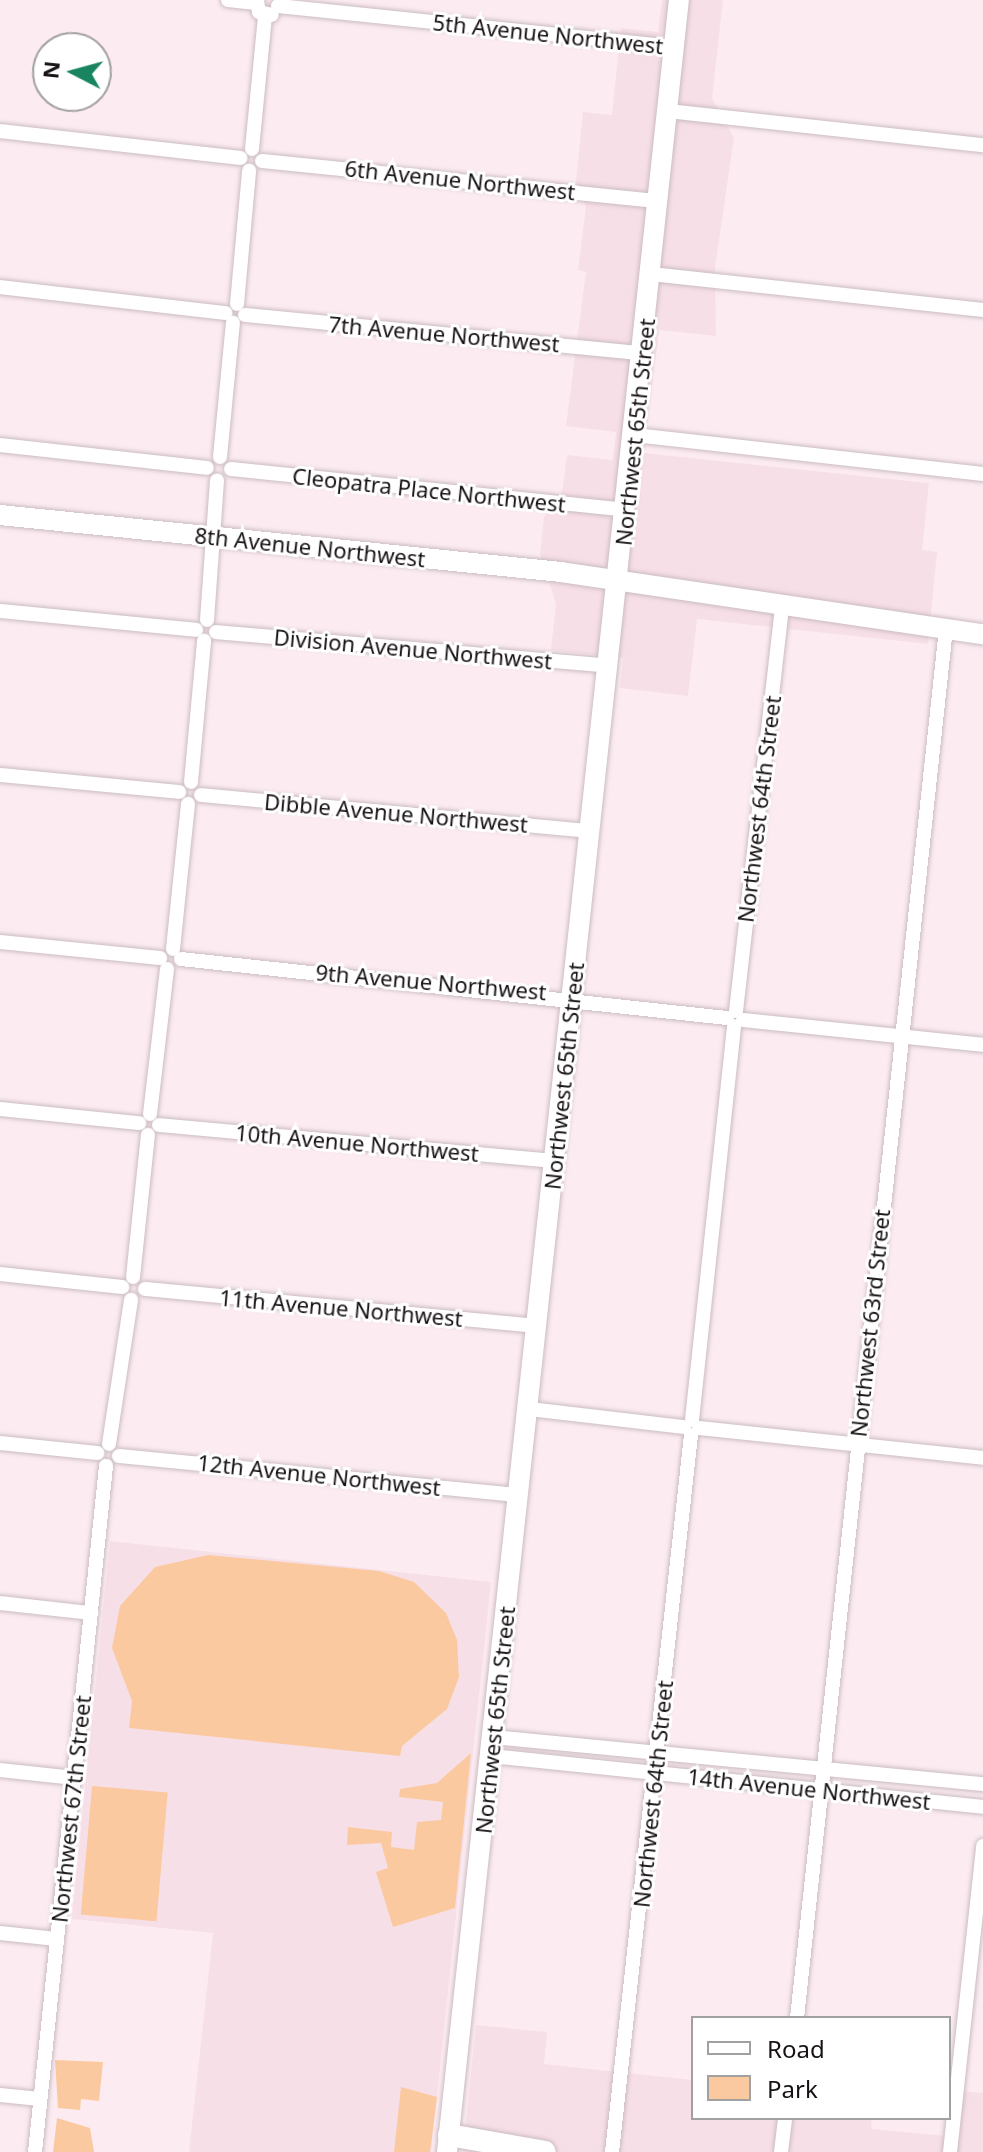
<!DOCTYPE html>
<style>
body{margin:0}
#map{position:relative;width:983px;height:2152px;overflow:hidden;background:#fcecf2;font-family:"Noto Sans",sans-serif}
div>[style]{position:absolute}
.built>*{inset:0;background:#f7dfe8}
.green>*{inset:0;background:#fbc99f;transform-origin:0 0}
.roads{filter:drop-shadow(0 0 2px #cbbcc2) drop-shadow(0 0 2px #cbbcc2)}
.street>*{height:14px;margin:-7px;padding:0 7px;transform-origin:7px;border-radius:7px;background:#fff}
.secondary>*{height:20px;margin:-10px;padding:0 10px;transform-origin:10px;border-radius:10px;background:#fff}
.primary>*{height:22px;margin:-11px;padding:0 11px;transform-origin:11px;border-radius:11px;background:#fff}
span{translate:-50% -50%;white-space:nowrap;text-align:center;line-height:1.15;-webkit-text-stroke:6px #fff;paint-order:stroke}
.street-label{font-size:22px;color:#171214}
.legend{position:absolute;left:691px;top:2016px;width:260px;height:104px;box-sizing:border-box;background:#fff;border:2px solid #a2a0a1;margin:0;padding:10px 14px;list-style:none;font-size:24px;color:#171214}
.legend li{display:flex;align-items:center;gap:16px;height:40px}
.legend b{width:40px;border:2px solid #a2a0a1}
.north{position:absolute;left:32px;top:32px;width:80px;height:80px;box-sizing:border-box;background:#fff;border:2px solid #a2a0a1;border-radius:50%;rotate:276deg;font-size:22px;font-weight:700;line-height:32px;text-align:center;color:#171214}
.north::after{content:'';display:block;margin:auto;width:28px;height:36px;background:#198460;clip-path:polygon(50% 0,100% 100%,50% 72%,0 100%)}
</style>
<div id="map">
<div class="built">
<i style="clip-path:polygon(662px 0,723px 0,712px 98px,734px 138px,715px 267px,716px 336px,659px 330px,644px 453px,929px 483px,922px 550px,937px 552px,928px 644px,697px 619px,688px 696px,620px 688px,623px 658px,551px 650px,556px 604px,540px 554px,544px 517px,562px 493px,567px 455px,613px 460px,616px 432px,566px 426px,586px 272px,578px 270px,586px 206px,576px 182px,583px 112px,612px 115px,621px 28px,658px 32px)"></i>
<i style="clip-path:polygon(110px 1541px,491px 1582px,431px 2152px,189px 2152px,213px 1933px,72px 1919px)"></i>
<i style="clip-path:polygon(476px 2025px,547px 2032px,544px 2064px,693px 2080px,693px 2118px,872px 2118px,871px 2129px,959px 2137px,964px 2091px,983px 2093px,983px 2152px,463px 2152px)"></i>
</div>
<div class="green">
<i style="clip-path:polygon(208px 1555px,379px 1571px,414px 1582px,446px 1613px,457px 1640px,459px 1677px,447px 1709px,402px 1746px,400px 1756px,129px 1728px,132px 1701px,112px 1648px,120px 1606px,155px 1567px)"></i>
<i style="clip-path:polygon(471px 1753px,455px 1908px,393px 1927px,376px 1872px,388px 1868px,381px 1843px,347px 1845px,348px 1827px,392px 1832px,391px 1847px,414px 1850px,417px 1822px,441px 1820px,443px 1802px,399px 1797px,400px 1789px,437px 1783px)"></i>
<i style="left:92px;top:1786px;width:76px;height:129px;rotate:5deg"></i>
<i style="clip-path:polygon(55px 2060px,103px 2062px,99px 2101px,81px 2099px,80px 2110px,58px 2108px)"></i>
<i style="clip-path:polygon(401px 2087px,437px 2097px,430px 2152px,394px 2152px)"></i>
<i style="clip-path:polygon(57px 2118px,90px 2128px,94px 2152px,53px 2152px)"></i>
</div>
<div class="roads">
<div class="street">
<i style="left:228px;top:0;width:28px;rotate:6deg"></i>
<i style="left:257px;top:0;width:12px;rotate:81deg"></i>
<i style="left:259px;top:12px;width:13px;rotate:13deg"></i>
<i style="left:278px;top:6px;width:398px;rotate:5.9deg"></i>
<i style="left:668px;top:111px;width:317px;rotate:6.2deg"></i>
<i style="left:0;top:131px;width:242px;rotate:6.4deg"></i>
<i style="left:252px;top:149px;width:134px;rotate:-84.4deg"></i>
<i style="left:262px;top:161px;width:399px;rotate:5.8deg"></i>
<i style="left:651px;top:274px;width:334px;rotate:6.2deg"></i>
<i style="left:0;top:287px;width:227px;rotate:6.6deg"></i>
<i style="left:237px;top:304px;width:134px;rotate:-84.8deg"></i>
<i style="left:245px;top:315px;width:399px;rotate:5.5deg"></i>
<i style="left:635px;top:435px;width:350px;rotate:6.4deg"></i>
<i style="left:0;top:445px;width:208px;rotate:6.3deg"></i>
<i style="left:220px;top:457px;width:135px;rotate:-84.5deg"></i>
<i style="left:231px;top:469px;width:398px;rotate:5.9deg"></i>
<i style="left:0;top:611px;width:197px;rotate:5.5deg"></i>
<i style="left:207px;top:620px;width:140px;rotate:-85.9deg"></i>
<i style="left:216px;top:632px;width:394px;rotate:4.9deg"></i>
<i style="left:0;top:775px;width:180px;rotate:5.4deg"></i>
<i style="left:191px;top:782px;width:142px;rotate:-84.7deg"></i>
<i style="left:201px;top:795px;width:392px;rotate:5.3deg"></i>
<i style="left:0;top:942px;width:161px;rotate:5.7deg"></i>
<i style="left:173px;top:949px;width:146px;rotate:-84.1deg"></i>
<i style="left:181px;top:959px;width:549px;rotate:6.17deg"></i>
<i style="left:736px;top:1011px;width:407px;rotate:-83.5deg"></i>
<i style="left:743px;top:1020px;width:241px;rotate:5.9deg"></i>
<i style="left:0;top:1109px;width:140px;rotate:5.8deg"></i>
<i style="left:150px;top:1114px;width:146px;rotate:-83.3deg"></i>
<i style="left:159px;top:1125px;width:398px;rotate:5.2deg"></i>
<i style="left:0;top:1274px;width:123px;rotate:6.1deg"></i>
<i style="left:133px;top:1277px;width:143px;rotate:-84deg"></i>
<i style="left:145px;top:1289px;width:395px;rotate:5.4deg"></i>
<i style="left:530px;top:1409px;width:155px;rotate:6.7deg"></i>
<i style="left:692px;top:1420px;width:396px;rotate:-83.9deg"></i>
<i style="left:699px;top:1428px;width:286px;rotate:6deg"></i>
<i style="left:0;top:1443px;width:98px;rotate:5.9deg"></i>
<i style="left:109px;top:1444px;width:146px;rotate:-81.3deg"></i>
<i style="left:119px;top:1456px;width:403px;rotate:5.6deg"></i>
<i style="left:0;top:1603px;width:92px;rotate:6.3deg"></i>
<i style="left:493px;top:1737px;width:492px;rotate:5.5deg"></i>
<i style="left:491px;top:1756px;width:495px;rotate:5.9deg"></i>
<i style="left:0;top:1770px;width:75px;rotate:6.1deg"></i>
<i style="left:0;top:1933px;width:57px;rotate:6deg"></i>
<i style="left:797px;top:2018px;width:1398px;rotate:-83.88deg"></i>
<i style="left:0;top:2095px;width:40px;rotate:5.7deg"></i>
<i style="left:35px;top:2152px;width:690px;rotate:-84.09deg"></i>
<i style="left:612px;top:2152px;width:721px;rotate:-83.71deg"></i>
<i style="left:781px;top:2152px;width:34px;rotate:-83deg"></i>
<i style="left:950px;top:2152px;width:308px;rotate:-83.8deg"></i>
</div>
<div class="secondary">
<i style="left:0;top:515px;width:564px;rotate:5.8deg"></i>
<i style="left:561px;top:572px;width:427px;rotate:8.4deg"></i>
<i style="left:447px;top:2152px;width:2164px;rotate:-83.85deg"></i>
</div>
<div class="primary">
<i style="left:449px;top:2135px;width:97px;rotate:10deg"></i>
</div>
</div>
<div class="street-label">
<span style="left:548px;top:34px;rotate:6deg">5th Avenue Northwest</span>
<span style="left:460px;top:180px;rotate:6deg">6th Avenue Northwest</span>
<span style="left:444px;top:334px;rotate:5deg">7th Avenue Northwest</span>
<span style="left:635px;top:432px;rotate:-84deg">Northwest 65th Street</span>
<span style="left:429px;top:490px;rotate:6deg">Cleopatra Place Northwest</span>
<span style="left:310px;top:547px;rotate:6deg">8th Avenue Northwest</span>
<span style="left:413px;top:649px;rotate:5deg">Division Avenue Northwest</span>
<span style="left:759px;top:809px;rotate:-83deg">Northwest 64th Street</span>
<span style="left:396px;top:813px;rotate:5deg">Dibble Avenue Northwest</span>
<span style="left:431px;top:982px;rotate:5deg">9th Avenue Northwest</span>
<span style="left:564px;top:1076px;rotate:-84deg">Northwest 65th Street</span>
<span style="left:357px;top:1143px;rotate:5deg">10th Avenue Northwest</span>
<span style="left:341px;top:1308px;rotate:5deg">11th Avenue Northwest</span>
<span style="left:870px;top:1323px;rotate:-84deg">Northwest 63rd Street</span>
<span style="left:319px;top:1475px;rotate:6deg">12th Avenue Northwest</span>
<span style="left:495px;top:1720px;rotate:-84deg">Northwest 65th Street</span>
<span style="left:809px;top:1789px;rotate:6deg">14th Avenue Northwest</span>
<span style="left:653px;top:1794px;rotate:-84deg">Northwest 64th Street</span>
<span style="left:71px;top:1809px;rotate:-84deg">Northwest 67th Street</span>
</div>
<ul class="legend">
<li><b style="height:10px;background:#fff"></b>Road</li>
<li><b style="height:22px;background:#fbc99f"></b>Park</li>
</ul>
<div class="north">N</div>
</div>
